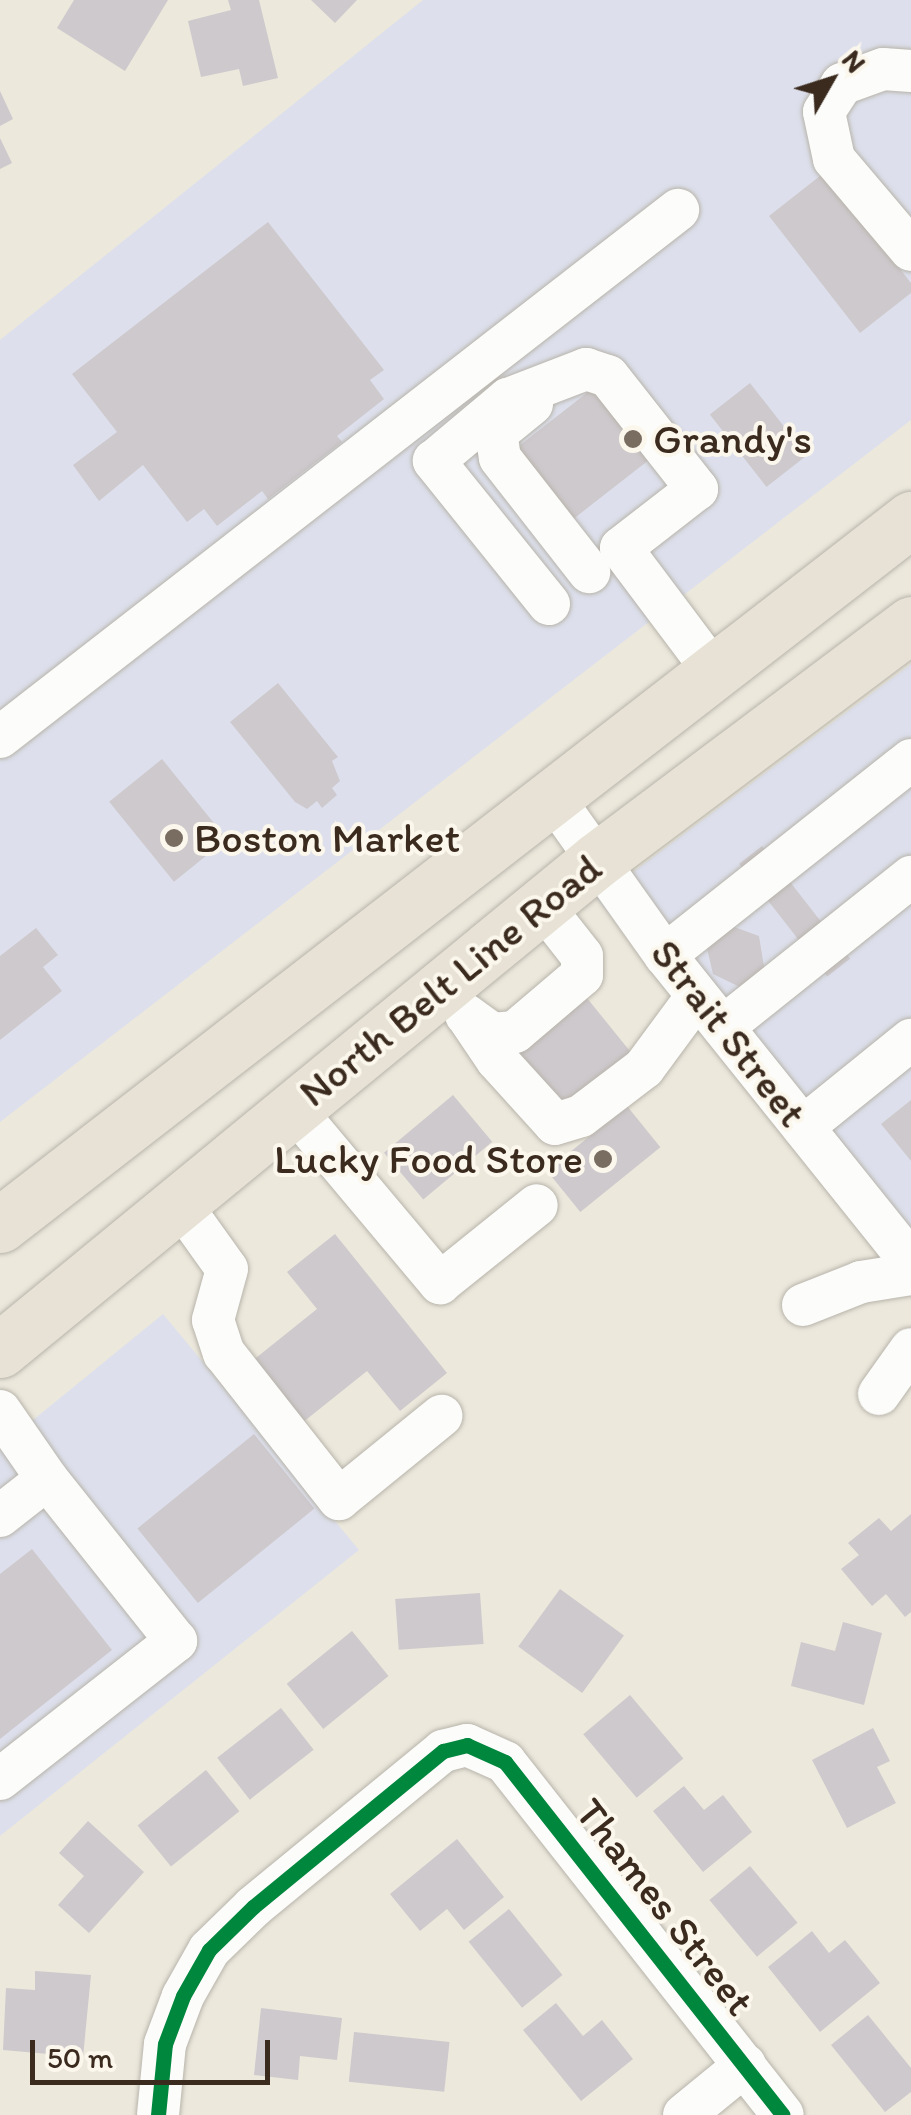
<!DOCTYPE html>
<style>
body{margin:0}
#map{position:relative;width:911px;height:2115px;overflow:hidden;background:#ece8dc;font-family:Itim,sans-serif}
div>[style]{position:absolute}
.built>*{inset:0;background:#dde0ec}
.building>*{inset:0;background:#cec9cd;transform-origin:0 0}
.roads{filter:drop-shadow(0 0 2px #b8b4ab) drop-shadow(0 0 2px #b8b4ab)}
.minor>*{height:42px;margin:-21px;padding:0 21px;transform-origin:21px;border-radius:21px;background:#fcfcfa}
.major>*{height:55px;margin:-27.5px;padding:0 27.5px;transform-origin:27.5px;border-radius:27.5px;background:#e7e2d5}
.cycleway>*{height:15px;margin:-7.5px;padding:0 7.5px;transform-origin:7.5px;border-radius:7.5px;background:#00873e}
.dots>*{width:28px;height:28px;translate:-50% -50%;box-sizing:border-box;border:5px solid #fbf7ec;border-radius:50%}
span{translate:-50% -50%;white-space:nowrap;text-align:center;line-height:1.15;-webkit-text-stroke:8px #fbf7ec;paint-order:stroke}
.poi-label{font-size:42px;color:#3b2a1e}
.left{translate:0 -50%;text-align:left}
.right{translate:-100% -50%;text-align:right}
.street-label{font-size:42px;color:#3b2a1e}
.north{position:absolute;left:781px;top:30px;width:100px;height:100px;-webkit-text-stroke:8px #fbf7ec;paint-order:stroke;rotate:51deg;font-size:28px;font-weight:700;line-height:40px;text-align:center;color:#3b2a1e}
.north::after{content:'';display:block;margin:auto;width:35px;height:45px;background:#3b2a1e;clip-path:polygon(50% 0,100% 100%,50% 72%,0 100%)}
.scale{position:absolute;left:30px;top:2040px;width:240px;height:45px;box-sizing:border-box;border:5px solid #3b2a1e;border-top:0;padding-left:12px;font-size:30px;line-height:35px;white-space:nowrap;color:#3b2a1e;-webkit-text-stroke:8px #fbf7ec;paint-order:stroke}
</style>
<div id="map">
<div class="built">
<i style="clip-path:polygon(423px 0,911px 0,911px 420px,0 1122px,0 340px)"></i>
<i style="clip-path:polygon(911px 664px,911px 1284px,597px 899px)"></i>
<i style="clip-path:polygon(163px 1314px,359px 1550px,0 1836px,0 1447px)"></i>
</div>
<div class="building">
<i style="clip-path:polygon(74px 0,168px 0,125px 71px,57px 28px)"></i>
<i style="clip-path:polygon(228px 0,259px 0,278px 78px,243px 86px,239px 69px,201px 77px,188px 21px,231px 10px)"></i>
<i style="clip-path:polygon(311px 0,357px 0,335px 23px)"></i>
<i style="clip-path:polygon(0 91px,13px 119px,0 126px)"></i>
<i style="clip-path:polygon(0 138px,12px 163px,0 169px)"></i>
<i style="clip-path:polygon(825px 172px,911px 283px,911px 293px,860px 333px,769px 216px)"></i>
<i style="clip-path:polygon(268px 222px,384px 370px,370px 380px,384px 399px,337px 436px,342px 442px,268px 499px,262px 491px,217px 526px,204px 509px,187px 522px,143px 465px,99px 501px,73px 465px,117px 432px,72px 374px)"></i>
<i style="left:750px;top:383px;width:92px;height:51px;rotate:52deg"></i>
<i style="left:597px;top:385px;width:91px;height:110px;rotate:52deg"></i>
<i style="clip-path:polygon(278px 683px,338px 757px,332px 761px,340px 781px,332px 788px,337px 795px,322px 808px,317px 801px,307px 809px,295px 802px,230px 722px)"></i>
<i style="left:162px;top:759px;width:103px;height:68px;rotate:51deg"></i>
<i style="left:762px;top:846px;width:143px;height:29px;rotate:52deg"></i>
<i style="clip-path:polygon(726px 924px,759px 936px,765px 973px,744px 989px,713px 974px,705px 940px)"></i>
<i style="clip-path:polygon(36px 928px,58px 955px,43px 967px,62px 991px,0 1040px,0 956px)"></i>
<i style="left:578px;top:987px;width:86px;height:90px;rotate:51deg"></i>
<i style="left:453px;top:1095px;width:61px;height:90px;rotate:50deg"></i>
<i style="clip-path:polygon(911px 1100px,911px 1161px,881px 1124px)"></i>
<i style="left:627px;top:1106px;width:53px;height:103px;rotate:51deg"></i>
<i style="clip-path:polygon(335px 1234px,447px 1373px,400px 1411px,367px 1371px,302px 1423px,252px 1361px,317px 1309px,287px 1272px)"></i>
<i style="left:254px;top:1434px;width:96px;height:150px;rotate:51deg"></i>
<i style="clip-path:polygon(911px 1514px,911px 1612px,905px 1617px,886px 1594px,872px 1606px,841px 1569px,859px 1555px,848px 1543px,879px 1518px,891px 1531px)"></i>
<i style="clip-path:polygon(32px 1549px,112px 1650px,0 1739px,0 1574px)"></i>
<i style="left:560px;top:1589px;width:79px;height:71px;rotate:36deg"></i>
<i style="left:480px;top:1593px;width:51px;height:85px;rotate:86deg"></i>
<i style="clip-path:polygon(843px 1622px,882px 1633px,864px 1705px,791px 1686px,801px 1642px,835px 1651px)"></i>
<i style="left:352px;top:1631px;width:58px;height:84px;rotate:51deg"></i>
<i style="left:630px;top:1695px;width:83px;height:61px;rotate:50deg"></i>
<i style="left:281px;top:1708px;width:53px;height:81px;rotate:52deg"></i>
<i style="clip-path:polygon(873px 1728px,890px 1761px,877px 1767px,896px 1803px,847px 1828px,812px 1760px)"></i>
<i style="left:206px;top:1770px;width:53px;height:88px;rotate:51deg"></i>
<i style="clip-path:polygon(684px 1786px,704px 1810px,723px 1795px,752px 1832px,703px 1872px,653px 1811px)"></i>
<i style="clip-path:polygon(88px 1821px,144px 1872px,89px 1933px,58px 1905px,84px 1876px,59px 1853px)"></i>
<i style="clip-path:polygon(457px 1839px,504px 1897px,464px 1930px,447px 1909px,420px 1931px,390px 1894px)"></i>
<i style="left:750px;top:1866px;width:74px;height:53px;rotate:50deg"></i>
<i style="left:509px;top:1909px;width:85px;height:52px;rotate:51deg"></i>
<i style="clip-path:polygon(812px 1931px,829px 1953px,845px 1940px,880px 1983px,820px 2032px,768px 1967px)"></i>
<i style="clip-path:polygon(35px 1971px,91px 1975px,83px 2057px,3px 2050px,6px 1988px,35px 1990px)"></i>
<i style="clip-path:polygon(556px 2003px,583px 2036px,602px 2020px,633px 2059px,581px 2101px,523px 2030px)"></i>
<i style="clip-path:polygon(261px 2008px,342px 2018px,337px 2060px,300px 2056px,298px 2080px,254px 2075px)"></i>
<i style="clip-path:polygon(868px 2015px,911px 2068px,911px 2092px,885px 2112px,831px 2045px)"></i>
<i style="left:354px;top:2032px;width:96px;height:50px;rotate:6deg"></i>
</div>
<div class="roads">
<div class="minor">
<i style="left:911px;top:71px;width:28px;rotate:-176deg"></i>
<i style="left:883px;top:69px;width:44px;rotate:159.9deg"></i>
<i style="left:842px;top:84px;width:33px;rotate:123deg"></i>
<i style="left:824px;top:112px;width:48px;rotate:78deg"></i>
<i style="left:834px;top:159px;width:119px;rotate:49.8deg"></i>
<i style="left:532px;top:404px;width:40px;rotate:141deg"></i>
<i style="left:501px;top:429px;width:11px;rotate:112deg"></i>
<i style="left:497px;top:439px;width:19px;rotate:81deg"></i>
<i style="left:500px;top:458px;width:145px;rotate:52deg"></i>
<i style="left:549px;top:604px;width:184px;rotate:-128.8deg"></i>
<i style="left:434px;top:461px;width:97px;rotate:-40deg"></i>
<i style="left:508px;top:399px;width:84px;rotate:-21deg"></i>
<i style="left:586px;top:369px;width:23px;rotate:18deg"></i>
<i style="left:608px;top:376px;width:144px;rotate:51.8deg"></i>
<i style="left:697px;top:489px;width:96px;rotate:142.2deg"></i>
<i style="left:621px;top:548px;width:156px;rotate:53.1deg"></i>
<i style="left:0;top:737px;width:859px;rotate:-37.86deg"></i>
<i style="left:554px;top:799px;width:191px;rotate:54.6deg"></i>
<i style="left:665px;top:955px;width:393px;rotate:51.3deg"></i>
<i style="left:665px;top:955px;width:314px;rotate:-38.4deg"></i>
<i style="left:466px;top:1015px;width:32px;rotate:36deg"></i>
<i style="left:492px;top:1034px;width:23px;rotate:-5deg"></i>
<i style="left:515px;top:1032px;width:88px;rotate:-40.4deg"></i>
<i style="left:582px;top:975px;width:19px;rotate:-90deg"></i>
<i style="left:582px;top:956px;width:65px;rotate:-128.1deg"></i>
<i style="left:470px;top:1020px;width:48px;rotate:56deg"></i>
<i style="left:497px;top:1060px;width:86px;rotate:47.8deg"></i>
<i style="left:555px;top:1124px;width:27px;rotate:-17deg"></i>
<i style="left:581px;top:1116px;width:79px;rotate:-37.3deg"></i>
<i style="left:644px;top:1068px;width:89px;rotate:-53.6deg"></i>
<i style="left:723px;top:1027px;width:241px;rotate:-38.6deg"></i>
<i style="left:293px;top:1108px;width:229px;rotate:50deg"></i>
<i style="left:440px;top:1283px;width:124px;rotate:-38.8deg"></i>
<i style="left:803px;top:1127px;width:139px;rotate:-38.9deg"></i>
<i style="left:179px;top:1202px;width:82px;rotate:54.4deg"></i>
<i style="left:227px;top:1269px;width:53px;rotate:105.4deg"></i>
<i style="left:213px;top:1320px;width:35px;rotate:72deg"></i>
<i style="left:224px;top:1353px;width:186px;rotate:51.8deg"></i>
<i style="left:339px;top:1499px;width:132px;rotate:-39.1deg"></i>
<i style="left:803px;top:1305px;width:62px;rotate:-21.6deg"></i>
<i style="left:861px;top:1282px;width:51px;rotate:-9.1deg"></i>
<i style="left:879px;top:1394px;width:55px;rotate:-54.6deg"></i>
<i style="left:0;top:1411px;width:83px;rotate:55.3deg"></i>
<i style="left:47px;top:1479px;width:60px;rotate:141.8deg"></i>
<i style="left:0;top:1779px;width:224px;rotate:-38.1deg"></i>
<i style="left:176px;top:1641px;width:207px;rotate:-128.5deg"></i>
<i style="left:158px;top:2115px;width:71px;rotate:-84.4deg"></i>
<i style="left:165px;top:2044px;width:51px;rotate:-69.4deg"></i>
<i style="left:183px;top:1996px;width:53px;rotate:-60.5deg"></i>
<i style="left:209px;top:1950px;width:62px;rotate:-44.3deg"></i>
<i style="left:253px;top:1907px;width:246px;rotate:-39.4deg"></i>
<i style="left:443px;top:1751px;width:25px;rotate:-14deg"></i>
<i style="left:467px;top:1745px;width:42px;rotate:24.1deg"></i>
<i style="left:505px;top:1762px;width:449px;rotate:51.8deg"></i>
<i style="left:684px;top:2115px;width:79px;rotate:-39.3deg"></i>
</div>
<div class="major">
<i style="left:0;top:1225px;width:1153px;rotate:-37.77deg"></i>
<i style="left:0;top:1350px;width:772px;rotate:-39.38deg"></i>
<i style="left:597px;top:860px;width:393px;rotate:-36.9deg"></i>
</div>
</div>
<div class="cycleway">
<i style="left:158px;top:2115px;width:71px;rotate:-84.4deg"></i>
<i style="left:165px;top:2044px;width:51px;rotate:-69.4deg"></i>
<i style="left:183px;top:1996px;width:53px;rotate:-60.5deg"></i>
<i style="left:209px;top:1950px;width:62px;rotate:-44.3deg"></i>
<i style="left:253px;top:1907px;width:246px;rotate:-39.4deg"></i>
<i style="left:443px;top:1751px;width:25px;rotate:-14deg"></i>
<i style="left:467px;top:1745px;width:42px;rotate:24.1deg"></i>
<i style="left:505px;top:1762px;width:449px;rotate:51.8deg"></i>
</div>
<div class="dots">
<i style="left:633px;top:439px;background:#796c60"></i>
<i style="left:174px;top:838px;background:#796c60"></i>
<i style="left:603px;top:1159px;background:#796c60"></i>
</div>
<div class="poi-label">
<span class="left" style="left:653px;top:439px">Grandy's</span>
<span class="left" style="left:194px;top:838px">Boston Market</span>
<span class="right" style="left:583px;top:1159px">Lucky Food Store</span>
</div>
<div class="street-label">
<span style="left:450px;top:980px;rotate:-39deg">North Belt Line Road</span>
<span style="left:729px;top:1033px;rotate:52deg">Strait Street</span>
<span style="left:665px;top:1907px;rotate:52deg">Thames Street</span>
</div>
<div class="north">N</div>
<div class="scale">50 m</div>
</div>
